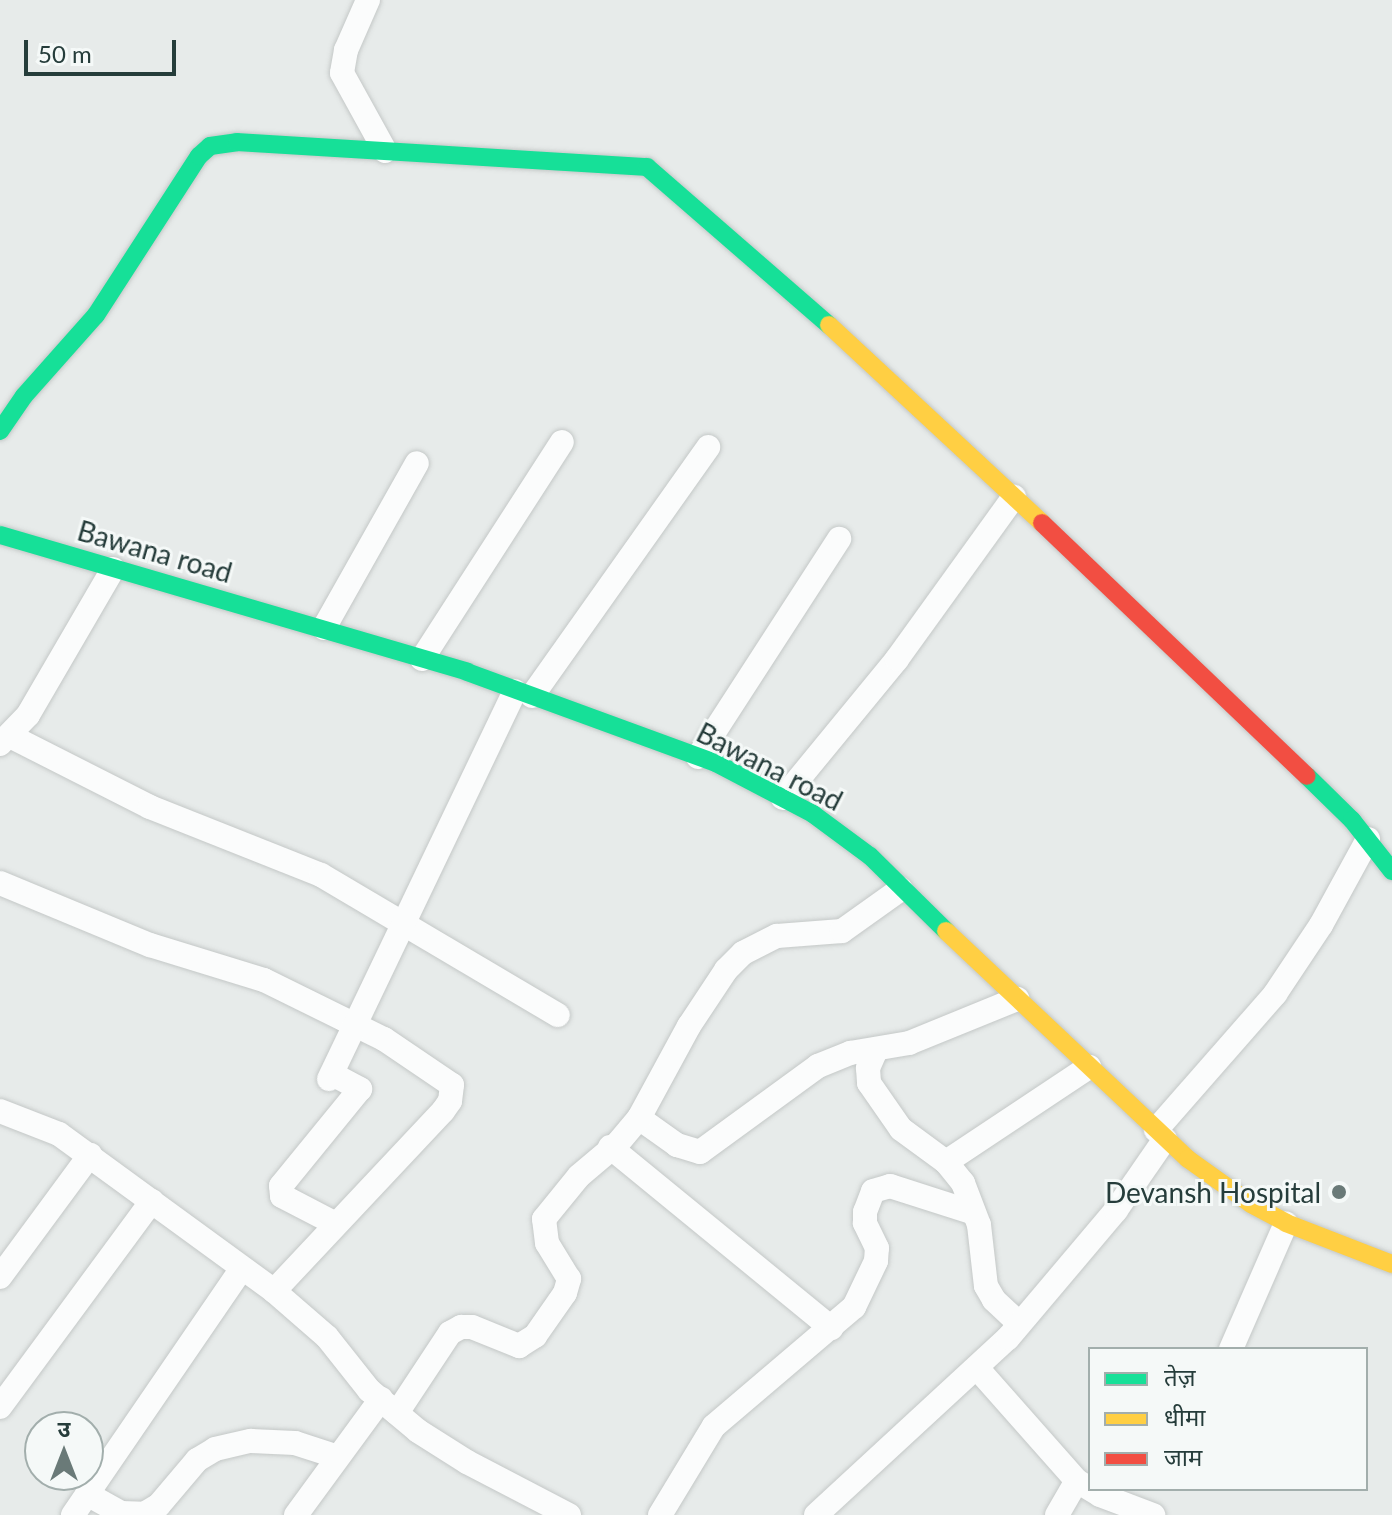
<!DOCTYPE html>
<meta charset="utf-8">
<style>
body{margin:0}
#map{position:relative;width:1392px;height:1515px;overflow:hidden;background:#e7ebea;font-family:Lato,"Noto Sans Devanagari",sans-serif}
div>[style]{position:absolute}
.roads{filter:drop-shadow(0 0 2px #c4c8c7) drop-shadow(0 0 2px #c4c8c7)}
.street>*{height:24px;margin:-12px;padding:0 12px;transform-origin:12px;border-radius:12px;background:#fbfcfc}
.fast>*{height:18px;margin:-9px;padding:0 9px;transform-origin:9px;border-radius:9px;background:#16e098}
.slow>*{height:18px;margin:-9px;padding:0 9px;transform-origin:9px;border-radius:9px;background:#ffcf43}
.jam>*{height:18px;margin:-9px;padding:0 9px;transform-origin:9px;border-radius:9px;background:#f24e42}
.dots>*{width:22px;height:22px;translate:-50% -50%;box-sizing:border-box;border:4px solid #f5f9f8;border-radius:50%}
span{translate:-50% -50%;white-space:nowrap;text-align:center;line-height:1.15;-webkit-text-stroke:6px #f5f9f8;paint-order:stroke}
.street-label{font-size:28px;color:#263d3b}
.poi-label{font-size:28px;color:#263d3b}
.right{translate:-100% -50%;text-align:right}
.legend{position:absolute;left:1088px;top:1347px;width:280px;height:144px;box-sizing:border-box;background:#f5f9f8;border:2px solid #a2aeac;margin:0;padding:10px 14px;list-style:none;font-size:24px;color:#263d3b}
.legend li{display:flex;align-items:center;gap:16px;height:40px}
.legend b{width:40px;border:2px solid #a2aeac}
.north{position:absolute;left:24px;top:1411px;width:80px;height:80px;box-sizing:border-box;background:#f5f9f8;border:2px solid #a2aeac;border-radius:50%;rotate:0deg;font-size:22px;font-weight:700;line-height:32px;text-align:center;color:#263d3b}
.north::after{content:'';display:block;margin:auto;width:28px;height:36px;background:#6a7a78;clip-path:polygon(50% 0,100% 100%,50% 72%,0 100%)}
.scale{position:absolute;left:24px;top:40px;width:152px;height:36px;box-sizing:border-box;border:4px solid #263d3b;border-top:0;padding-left:10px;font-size:24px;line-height:28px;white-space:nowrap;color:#263d3b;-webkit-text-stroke:6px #f5f9f8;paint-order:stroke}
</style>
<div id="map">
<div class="roads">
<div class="street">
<i style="left:368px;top:0;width:55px;rotate:113.7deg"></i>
<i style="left:346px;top:50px;width:23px;rotate:100deg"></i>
<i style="left:342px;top:73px;width:89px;rotate:61.1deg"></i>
<i style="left:324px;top:628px;width:189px;rotate:-60.6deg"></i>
<i style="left:422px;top:659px;width:258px;rotate:-57.2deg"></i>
<i style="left:532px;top:696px;width:305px;rotate:-54.7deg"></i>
<i style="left:10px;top:736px;width:157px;rotate:26.9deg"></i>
<i style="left:150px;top:807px;width:184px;rotate:21.7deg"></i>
<i style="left:321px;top:875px;width:275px;rotate:30.6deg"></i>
<i style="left:0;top:744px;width:40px;rotate:-46deg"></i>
<i style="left:28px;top:715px;width:169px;rotate:-59.8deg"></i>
<i style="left:698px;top:757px;width:260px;rotate:-57.1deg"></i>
<i style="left:783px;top:798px;width:180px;rotate:-50.6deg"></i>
<i style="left:897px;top:659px;width:200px;rotate:-54.2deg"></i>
<i style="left:0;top:883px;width:162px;rotate:22.5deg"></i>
<i style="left:150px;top:945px;width:119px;rotate:17.1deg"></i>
<i style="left:264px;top:980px;width:134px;rotate:26.2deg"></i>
<i style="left:384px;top:1039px;width:82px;rotate:34.1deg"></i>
<i style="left:452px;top:1085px;width:16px;rotate:97deg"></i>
<i style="left:450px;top:1101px;width:12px;rotate:125deg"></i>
<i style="left:443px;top:1111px;width:247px;rotate:133.2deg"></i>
<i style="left:876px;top:1050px;width:20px;rotate:114deg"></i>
<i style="left:868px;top:1068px;width:15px;rotate:86deg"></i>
<i style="left:869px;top:1083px;width:56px;rotate:55.2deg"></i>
<i style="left:901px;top:1129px;width:56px;rotate:36.3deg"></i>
<i style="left:946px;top:1162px;width:27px;rotate:51deg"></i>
<i style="left:963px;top:1183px;width:45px;rotate:69.1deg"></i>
<i style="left:979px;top:1225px;width:61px;rotate:83.5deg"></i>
<i style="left:986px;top:1286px;width:16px;rotate:60deg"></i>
<i style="left:994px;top:1300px;width:35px;rotate:43deg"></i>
<i style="left:332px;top:1074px;width:32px;rotate:28deg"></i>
<i style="left:360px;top:1089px;width:125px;rotate:129.2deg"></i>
<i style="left:281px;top:1186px;width:10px;rotate:84deg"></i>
<i style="left:282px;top:1196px;width:61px;rotate:27.4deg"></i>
<i style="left:329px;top:1079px;width:430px;rotate:-64.4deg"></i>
<i style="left:0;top:1111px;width:63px;rotate:21.3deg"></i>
<i style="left:59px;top:1134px;width:266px;rotate:36.1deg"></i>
<i style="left:274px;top:1291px;width:70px;rotate:41deg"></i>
<i style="left:327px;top:1337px;width:68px;rotate:51.6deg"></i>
<i style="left:369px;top:1390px;width:64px;rotate:39.9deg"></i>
<i style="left:418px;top:1431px;width:58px;rotate:32.3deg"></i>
<i style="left:467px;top:1462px;width:115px;rotate:27.5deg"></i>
<i style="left:639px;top:1118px;width:47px;rotate:35.4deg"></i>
<i style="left:677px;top:1145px;width:24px;rotate:17deg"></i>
<i style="left:700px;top:1152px;width:146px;rotate:-36.1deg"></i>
<i style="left:818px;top:1066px;width:35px;rotate:-22deg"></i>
<i style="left:850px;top:1053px;width:60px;rotate:-9.6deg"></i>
<i style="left:909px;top:1043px;width:117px;rotate:-22.2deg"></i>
<i style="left:1156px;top:1130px;width:181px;rotate:-48.8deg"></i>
<i style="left:1275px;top:994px;width:83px;rotate:-56.3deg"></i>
<i style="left:1321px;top:925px;width:98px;rotate:-61.3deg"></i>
<i style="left:610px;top:1147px;width:286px;rotate:39.3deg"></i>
<i style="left:946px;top:1162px;width:172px;rotate:-33.6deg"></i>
<i style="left:0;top:1277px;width:152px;rotate:-53.6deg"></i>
<i style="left:1231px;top:1349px;width:137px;rotate:-66.4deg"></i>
<i style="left:977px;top:1368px;width:151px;rotate:48.5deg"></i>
<i style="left:1077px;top:1481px;width:27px;rotate:31deg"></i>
<i style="left:1100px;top:1495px;width:57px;rotate:20.7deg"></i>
<i style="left:0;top:1407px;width:256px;rotate:-53.6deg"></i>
<i style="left:397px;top:1413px;width:96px;rotate:-56.5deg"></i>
<i style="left:450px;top:1333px;width:13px;rotate:-29deg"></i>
<i style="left:461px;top:1327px;width:11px"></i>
<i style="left:472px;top:1327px;width:51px;rotate:22deg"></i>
<i style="left:519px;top:1346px;width:19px;rotate:-32deg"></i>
<i style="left:535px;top:1336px;width:52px;rotate:-55.1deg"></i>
<i style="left:565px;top:1293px;width:15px;rotate:-74deg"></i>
<i style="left:569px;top:1279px;width:42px;rotate:-121.4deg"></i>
<i style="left:547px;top:1243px;width:24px;rotate:-97deg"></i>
<i style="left:544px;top:1219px;width:55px;rotate:-50.9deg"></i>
<i style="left:579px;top:1176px;width:51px;rotate:-40.2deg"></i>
<i style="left:618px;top:1143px;width:33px;rotate:-50deg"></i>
<i style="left:639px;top:1118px;width:105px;rotate:-61.5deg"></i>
<i style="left:689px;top:1026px;width:67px;rotate:-56.5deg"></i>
<i style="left:726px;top:970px;width:24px;rotate:-45deg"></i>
<i style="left:743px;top:953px;width:38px;rotate:-27deg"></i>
<i style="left:777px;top:936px;width:65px;rotate:-4.4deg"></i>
<i style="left:842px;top:931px;width:72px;rotate:-35.4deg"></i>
<i style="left:87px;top:1494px;width:39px;rotate:29deg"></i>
<i style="left:121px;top:1513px;width:23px;rotate:2deg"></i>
<i style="left:144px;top:1514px;width:17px;rotate:-31deg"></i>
<i style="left:159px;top:1505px;width:59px;rotate:-49.8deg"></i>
<i style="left:197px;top:1460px;width:21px;rotate:-31deg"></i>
<i style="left:215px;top:1449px;width:37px;rotate:-13deg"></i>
<i style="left:251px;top:1441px;width:44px;rotate:2.6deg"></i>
<i style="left:295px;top:1443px;width:45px;rotate:18deg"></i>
<i style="left:73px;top:1515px;width:299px;rotate:-55.6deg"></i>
<i style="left:296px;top:1515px;width:144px;rotate:-53.8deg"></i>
<i style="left:660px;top:1515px;width:104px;rotate:-58.8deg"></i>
<i style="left:714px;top:1426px;width:184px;rotate:-40.4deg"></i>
<i style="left:854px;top:1307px;width:51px;rotate:-64.4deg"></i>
<i style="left:876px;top:1261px;width:13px;rotate:-86deg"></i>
<i style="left:877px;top:1248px;width:28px;rotate:-116deg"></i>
<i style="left:865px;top:1223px;width:11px;rotate:-90deg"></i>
<i style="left:865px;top:1212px;width:22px;rotate:-69deg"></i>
<i style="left:873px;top:1191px;width:18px;rotate:-16deg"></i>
<i style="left:890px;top:1186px;width:88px;rotate:17.8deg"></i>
<i style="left:816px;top:1515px;width:261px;rotate:-42.7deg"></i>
<i style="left:1008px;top:1338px;width:167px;rotate:-49.8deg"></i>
<i style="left:1116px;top:1210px;width:86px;rotate:-55.4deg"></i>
<i style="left:1057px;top:1515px;width:39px;rotate:-60deg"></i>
</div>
<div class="fast">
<i style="left:0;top:431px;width:42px;rotate:-55.6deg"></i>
<i style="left:24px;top:396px;width:108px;rotate:-48.4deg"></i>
<i style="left:96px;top:315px;width:189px;rotate:-57.1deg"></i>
<i style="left:199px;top:156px;width:15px;rotate:-42deg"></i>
<i style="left:210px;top:146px;width:27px;rotate:-8deg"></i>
<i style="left:237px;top:142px;width:411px;rotate:3.5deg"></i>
<i style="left:647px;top:167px;width:241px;rotate:41deg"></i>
<i style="left:0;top:535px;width:487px;rotate:16.3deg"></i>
<i style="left:467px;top:672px;width:265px;rotate:20.1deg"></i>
<i style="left:716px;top:763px;width:110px;rotate:27.7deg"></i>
<i style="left:813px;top:814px;width:71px;rotate:36.4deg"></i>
<i style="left:870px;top:856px;width:107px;rotate:44.6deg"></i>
<i style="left:1307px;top:776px;width:63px;rotate:44.4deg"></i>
<i style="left:1352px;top:820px;width:65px;rotate:51.9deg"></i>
</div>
<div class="slow">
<i style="left:829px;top:325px;width:291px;rotate:42.9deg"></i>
<i style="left:946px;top:931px;width:332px;rotate:43.3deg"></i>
<i style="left:1188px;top:1159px;width:77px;rotate:35.5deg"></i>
<i style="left:1251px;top:1204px;width:40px;rotate:28deg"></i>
<i style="left:1286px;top:1223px;width:114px;rotate:21.1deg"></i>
</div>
<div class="jam">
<i style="left:1042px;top:523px;width:366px;rotate:43.7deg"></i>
</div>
</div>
<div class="dots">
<i style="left:1339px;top:1192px;background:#6a7a78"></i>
</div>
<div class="street-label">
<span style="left:155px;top:551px;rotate:16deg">Bawana road</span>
<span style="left:770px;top:766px;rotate:27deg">Bawana road</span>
</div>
<div class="poi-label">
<span class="right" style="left:1321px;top:1192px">Devansh Hospital</span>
</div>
<ul class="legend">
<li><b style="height:10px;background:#16e098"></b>तेज़</li>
<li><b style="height:10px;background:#ffcf43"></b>धीमा</li>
<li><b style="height:10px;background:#f24e42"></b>जाम</li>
</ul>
<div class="north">उ</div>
<div class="scale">50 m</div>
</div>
